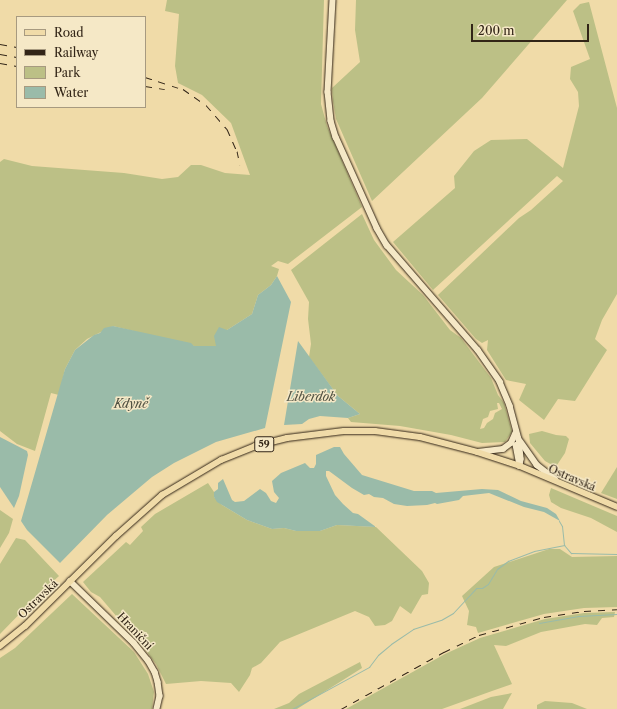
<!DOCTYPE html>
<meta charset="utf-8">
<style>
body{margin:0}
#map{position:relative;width:617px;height:709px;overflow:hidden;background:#f0dba8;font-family:"Libre Caslon Text",serif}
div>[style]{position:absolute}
.green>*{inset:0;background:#bcc086}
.water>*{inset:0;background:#9abba9}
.stream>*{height:1px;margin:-0.5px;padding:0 0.5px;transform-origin:0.5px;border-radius:0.5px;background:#9abba9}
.roads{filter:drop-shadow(0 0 1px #322517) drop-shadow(0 0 1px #322517)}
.secondary>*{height:5.5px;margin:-2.75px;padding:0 2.75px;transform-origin:2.75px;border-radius:2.75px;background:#f5e8c6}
.primary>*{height:6px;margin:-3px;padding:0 3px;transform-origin:3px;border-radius:3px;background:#f0dba8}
.rail>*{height:1px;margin-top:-0.5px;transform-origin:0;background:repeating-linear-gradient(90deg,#322517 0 7px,transparent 0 14px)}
span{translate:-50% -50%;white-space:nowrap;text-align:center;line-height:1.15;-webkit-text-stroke:3px #f5e8c6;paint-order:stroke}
.shield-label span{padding:1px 3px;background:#f5e8c6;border:1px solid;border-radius:3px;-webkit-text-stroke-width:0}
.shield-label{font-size:10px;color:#322517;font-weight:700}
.street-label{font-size:11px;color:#322517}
.water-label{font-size:12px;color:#515243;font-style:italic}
.legend{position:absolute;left:16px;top:16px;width:130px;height:92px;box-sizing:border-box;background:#f5e8c6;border:1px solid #a79a80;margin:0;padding:5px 7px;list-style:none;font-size:12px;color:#322517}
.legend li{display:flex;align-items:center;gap:8px;height:20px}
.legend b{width:20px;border:1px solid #a79a80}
.scale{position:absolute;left:471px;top:24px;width:118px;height:18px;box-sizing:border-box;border:2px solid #322517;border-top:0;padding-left:5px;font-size:12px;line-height:14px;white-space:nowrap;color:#322517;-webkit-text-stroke:3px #f5e8c6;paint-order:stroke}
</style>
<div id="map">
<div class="green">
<i style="clip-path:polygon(167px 0,324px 0,321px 104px,327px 126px,362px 207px,288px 264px,278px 261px,271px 266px,279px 269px,277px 276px,271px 285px,258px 295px,252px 314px,227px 330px,216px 346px,194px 346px,113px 326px,87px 339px,75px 350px,65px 369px,59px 395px,51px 393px,35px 451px,17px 444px,0 431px,0 162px,4px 159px,32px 166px,124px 173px,162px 179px,178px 177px,191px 165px,201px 165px,225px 173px,250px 175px,231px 123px,202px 95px,178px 83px,175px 66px,179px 14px,165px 11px)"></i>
<i style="clip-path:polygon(356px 0,567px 0,482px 98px,372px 201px,336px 119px,333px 101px,332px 88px,360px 62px,355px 30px)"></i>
<i style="clip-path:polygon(589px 2px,617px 108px,617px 294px,602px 320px,595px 339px,607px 350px,575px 401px,558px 399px,544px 420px,519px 400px,526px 384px,506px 380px,487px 350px,488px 340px,482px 343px,476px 339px,438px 295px,519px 218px,531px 210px,563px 181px,557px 176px,433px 290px,393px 242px,455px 188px,454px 176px,474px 151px,491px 140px,527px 139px,563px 168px,579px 106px,578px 92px,570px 79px,571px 67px,590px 59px,573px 11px,580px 4px)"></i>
<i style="clip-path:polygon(evenodd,362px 214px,374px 240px,396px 270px,423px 295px,450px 330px,461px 338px,491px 378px,498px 395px,504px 403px,511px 428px,512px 432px,505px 442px,482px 443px,451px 435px,400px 426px,351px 422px,348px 418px,360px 414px,338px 396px,309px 357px,311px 344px,308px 319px,309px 302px,291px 270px,362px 214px,497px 403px,499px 403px,502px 409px,495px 413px,493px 419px,487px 423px,484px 428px,480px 429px,483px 419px,488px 417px,490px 411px,498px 409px,497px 403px)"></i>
<i style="clip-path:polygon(542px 431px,556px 435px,566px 436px,569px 439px,565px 453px,557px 465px,554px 466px,545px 461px,530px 443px,529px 434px)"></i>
<i style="clip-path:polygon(617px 467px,617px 499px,601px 493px)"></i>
<i style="clip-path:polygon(208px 483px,214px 492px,214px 497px,222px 505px,247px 520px,272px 529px,284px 528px,296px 531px,320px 531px,337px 525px,376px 527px,422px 571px,429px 583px,428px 594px,422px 595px,411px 614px,400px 606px,392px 621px,385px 625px,375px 626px,369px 617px,355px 611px,280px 642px,261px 663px,252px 668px,250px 675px,239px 692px,231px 683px,201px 681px,166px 684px,156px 664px,147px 652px,100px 597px,91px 592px,83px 582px,126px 542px,130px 545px,143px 531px,141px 527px,155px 514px)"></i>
<i style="clip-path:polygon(551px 488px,617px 516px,617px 532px,591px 518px,561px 508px,551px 502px,549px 495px)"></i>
<i style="clip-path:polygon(0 510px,13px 519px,9px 533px,0 548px)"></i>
<i style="clip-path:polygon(16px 538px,25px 540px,59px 576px,36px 597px,0 634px,0 564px)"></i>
<i style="clip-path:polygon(549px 549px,560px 549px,572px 557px,617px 556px,617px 607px,584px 608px,544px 614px,478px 633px,476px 627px,467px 625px,469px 611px,462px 596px,494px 567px)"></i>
<i style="clip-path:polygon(72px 594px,134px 652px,148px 674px,154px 692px,152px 709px,0 709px,0 658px,15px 648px)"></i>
<i style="clip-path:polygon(615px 612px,614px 617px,602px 618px,597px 625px,585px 624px,541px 632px,506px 646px,494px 645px,512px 684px,492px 691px,442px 709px,346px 709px,445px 654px,480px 638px,545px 619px,584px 613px)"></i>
<i style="clip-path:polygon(360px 662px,362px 668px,297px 709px,274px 709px,289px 703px,299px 694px)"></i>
<i style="clip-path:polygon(512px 693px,503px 709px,460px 709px,491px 697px)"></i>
<i style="clip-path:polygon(545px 701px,572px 703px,587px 709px,537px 709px,537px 705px)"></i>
</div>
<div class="water">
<i style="clip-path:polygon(277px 276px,291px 302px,265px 428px,216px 442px,174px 463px,152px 477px,107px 515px,60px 563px,27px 530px,21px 521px,65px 369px,75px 350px,94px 335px,100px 333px,104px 328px,113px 326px,191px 343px,194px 346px,216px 346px,214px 336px,219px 327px,227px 330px,252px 314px,258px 295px,271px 285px)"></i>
<i style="clip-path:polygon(298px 341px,338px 396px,360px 414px,348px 418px,320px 416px,309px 419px,302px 424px,284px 425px)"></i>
<i style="clip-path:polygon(0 437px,27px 451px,28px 455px,19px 496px,14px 508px,0 487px)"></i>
<i style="clip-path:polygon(334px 447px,340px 447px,344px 454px,362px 475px,414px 491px,432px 491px,436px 493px,482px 489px,498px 490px,521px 501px,547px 508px,556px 514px,560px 521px,544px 512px,524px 507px,489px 493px,463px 496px,459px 500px,437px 504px,435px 503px,427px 505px,407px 506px,394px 504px,383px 498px,374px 497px,369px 494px,364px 495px,352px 488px,329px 471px,326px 471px,326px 476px,335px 495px,343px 504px,353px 513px,358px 514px,376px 527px,337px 525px,320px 531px,296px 531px,284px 528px,272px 529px,247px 520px,217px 502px,214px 497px,214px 492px,218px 489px,218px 483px,223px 479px,232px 500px,235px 502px,244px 501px,260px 489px,266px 493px,271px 501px,276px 503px,279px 498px,274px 492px,272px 481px,281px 473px,305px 463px,310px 468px,314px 468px,316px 464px,316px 455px)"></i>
</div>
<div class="stream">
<i style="left:617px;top:477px;width:1px;rotate:90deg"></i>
<i style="left:559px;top:521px;width:6px;rotate:59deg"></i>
<i style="left:562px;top:526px;width:19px;rotate:84deg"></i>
<i style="left:564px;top:545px;width:11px;rotate:49deg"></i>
<i style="left:571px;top:553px;width:46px;rotate:1.2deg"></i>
<i style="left:539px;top:623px;width:40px;rotate:-10deg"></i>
<i style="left:578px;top:616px;width:39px;rotate:-3deg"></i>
<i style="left:292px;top:709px;width:88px;rotate:-28.6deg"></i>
<i style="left:369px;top:667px;width:15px;rotate:-53deg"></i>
<i style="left:378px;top:655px;width:17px;rotate:-40deg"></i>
<i style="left:391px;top:644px;width:27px;rotate:-34deg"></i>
<i style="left:413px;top:629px;width:29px;rotate:-18deg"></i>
<i style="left:441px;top:620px;width:14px;rotate:-30deg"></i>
<i style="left:453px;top:613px;width:34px;rotate:-47deg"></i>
<i style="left:476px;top:588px;width:6px"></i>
<i style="left:482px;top:588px;width:7px;rotate:-34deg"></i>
<i style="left:488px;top:584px;width:17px;rotate:-59deg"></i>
<i style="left:497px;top:569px;width:14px;rotate:-36deg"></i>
<i style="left:508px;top:561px;width:28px;rotate:-21deg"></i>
<i style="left:534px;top:551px;width:31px;rotate:-11deg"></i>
</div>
<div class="roads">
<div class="secondary">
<i style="left:333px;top:0;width:92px;rotate:93.1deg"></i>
<i style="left:328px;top:92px;width:29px;rotate:84deg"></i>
<i style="left:331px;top:121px;width:17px;rotate:73deg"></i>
<i style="left:336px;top:137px;width:100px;rotate:65.7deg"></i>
<i style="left:377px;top:228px;width:20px;rotate:60deg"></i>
<i style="left:387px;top:245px;width:139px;rotate:49.1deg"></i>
<i style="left:478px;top:350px;width:39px;rotate:55deg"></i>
<i style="left:500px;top:382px;width:26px;rotate:67deg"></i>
<i style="left:510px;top:406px;width:34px;rotate:75deg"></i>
<i style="left:519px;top:439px;width:20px;rotate:84deg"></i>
<i style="left:521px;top:459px;width:7px;rotate:98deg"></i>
<i style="left:521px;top:442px;width:28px;rotate:55deg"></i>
<i style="left:537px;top:465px;width:23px;rotate:38deg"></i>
<i style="left:516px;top:445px;width:21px;rotate:79deg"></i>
<i style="left:478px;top:452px;width:25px;rotate:-7deg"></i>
<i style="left:503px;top:449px;width:10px;rotate:-37deg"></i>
<i style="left:511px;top:443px;width:10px;rotate:-66deg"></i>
<i style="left:70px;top:581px;width:89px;rotate:44.1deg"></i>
<i style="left:134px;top:643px;width:22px;rotate:51deg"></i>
<i style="left:148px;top:660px;width:14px;rotate:60deg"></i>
<i style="left:155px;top:672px;width:10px;rotate:73deg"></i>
<i style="left:158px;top:682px;width:14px;rotate:82deg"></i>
<i style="left:160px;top:696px;width:13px;rotate:103deg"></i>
</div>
<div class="primary">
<i style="left:0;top:646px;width:32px;rotate:-39deg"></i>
<i style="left:25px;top:626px;width:128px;rotate:-44.7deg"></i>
<i style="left:116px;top:536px;width:62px;rotate:-41.7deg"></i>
<i style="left:162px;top:495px;width:69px;rotate:-30.7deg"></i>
<i style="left:221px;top:460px;width:37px;rotate:-22deg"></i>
<i style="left:255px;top:446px;width:33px;rotate:-14deg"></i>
<i style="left:287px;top:438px;width:57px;rotate:-7deg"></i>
<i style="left:344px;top:431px;width:31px"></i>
<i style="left:375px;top:431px;width:45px;rotate:7.6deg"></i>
<i style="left:420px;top:437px;width:59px;rotate:14.7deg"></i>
<i style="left:477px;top:452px;width:45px;rotate:18deg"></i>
<i style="left:520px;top:466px;width:105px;rotate:22.9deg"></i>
</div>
</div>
<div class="rail">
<i style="left:0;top:44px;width:17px;rotate:10deg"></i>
<i style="left:0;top:54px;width:17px;rotate:10deg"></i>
<i style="left:0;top:63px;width:17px;rotate:10deg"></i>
<i style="left:145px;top:77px;width:40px;rotate:18deg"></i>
<i style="left:183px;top:89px;width:28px;rotate:35deg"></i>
<i style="left:206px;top:105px;width:32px;rotate:49deg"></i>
<i style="left:227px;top:129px;width:24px;rotate:66deg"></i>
<i style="left:237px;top:151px;width:14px;rotate:78deg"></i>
<i style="left:145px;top:86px;width:20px;rotate:9deg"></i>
<i style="left:341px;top:709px;width:118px;rotate:-29deg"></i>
<i style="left:444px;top:652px;width:39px;rotate:-26deg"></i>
<i style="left:479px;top:635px;width:67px;rotate:-15.5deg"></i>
<i style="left:544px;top:617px;width:40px;rotate:-8.5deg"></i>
<i style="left:584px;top:611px;width:33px;rotate:-3deg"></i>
</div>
<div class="shield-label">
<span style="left:264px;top:444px">59</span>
</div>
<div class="street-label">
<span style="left:572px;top:478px;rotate:23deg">Ostravská</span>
<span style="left:38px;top:599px;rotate:-44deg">Ostravská</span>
<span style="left:135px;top:631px;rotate:47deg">Hraniční</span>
</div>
<div class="water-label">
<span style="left:311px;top:397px">Liberďok</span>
<span style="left:131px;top:404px">Kdyně</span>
</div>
<ul class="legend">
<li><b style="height:5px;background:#f0dba8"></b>Road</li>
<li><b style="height:5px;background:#322517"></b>Railway</li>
<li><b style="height:11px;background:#bcc086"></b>Park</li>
<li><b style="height:11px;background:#9abba9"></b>Water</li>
</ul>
<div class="scale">200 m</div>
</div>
